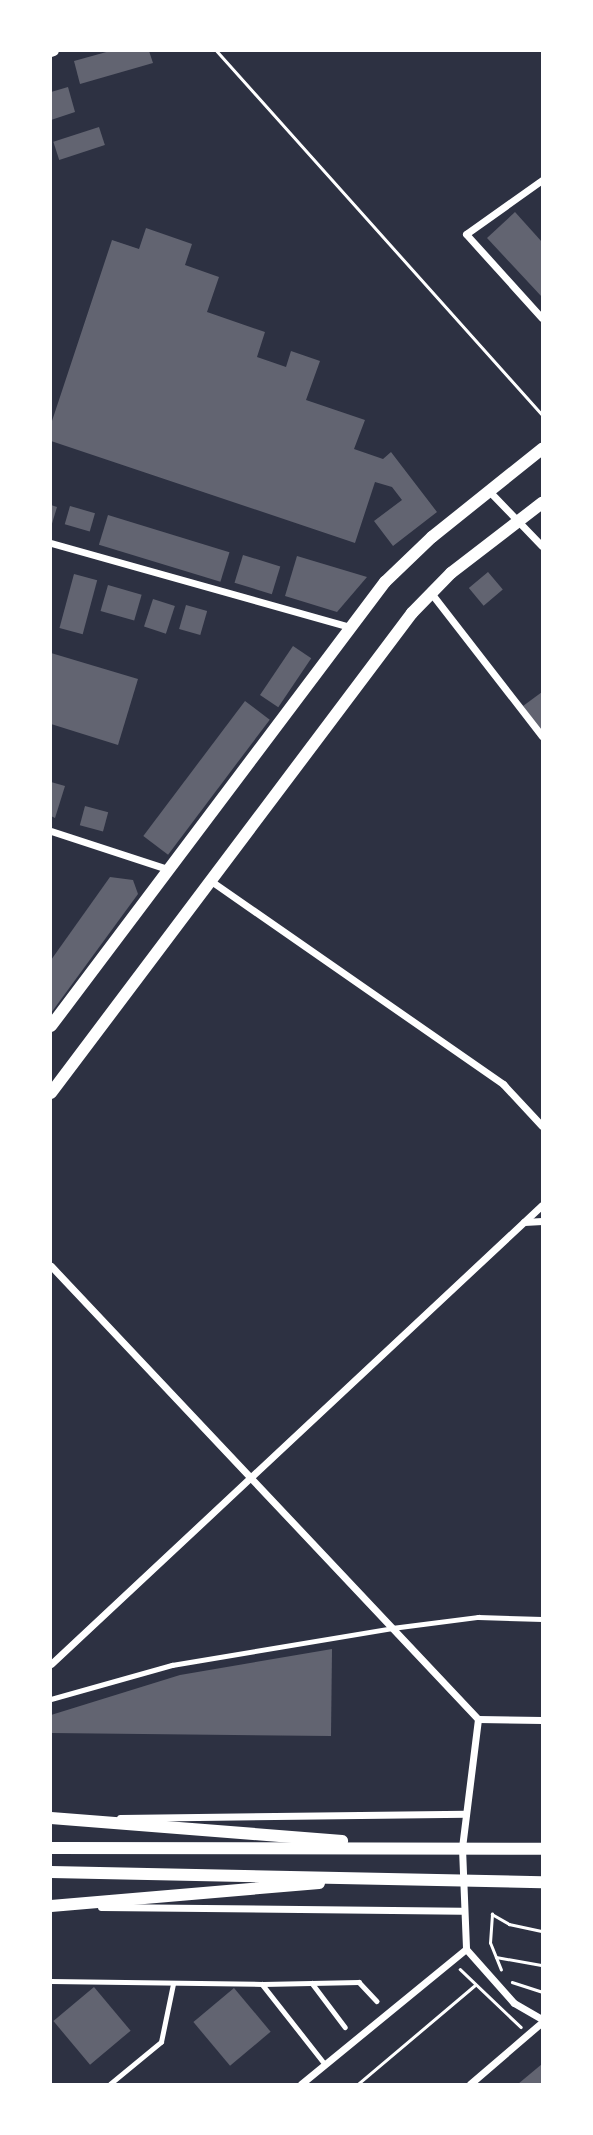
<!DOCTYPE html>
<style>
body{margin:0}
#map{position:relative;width:593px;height:2135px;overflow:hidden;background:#2d3142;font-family:"Nunito Sans",sans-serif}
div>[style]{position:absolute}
.building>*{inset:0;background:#626471;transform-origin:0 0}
.path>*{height:2.5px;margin:-1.25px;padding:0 1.25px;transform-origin:1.25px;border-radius:1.25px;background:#fff}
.service>*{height:4.5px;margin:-2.25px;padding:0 2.25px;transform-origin:2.25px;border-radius:2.25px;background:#fff}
.minor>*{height:7px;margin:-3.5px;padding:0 3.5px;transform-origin:3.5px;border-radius:3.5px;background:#fff}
.tertiary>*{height:10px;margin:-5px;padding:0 5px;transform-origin:5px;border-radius:5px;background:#fff}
.secondary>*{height:12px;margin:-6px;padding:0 6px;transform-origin:6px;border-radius:6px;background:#fff}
span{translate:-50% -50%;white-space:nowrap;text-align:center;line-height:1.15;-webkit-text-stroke:7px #fff;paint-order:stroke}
.frame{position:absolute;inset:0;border:52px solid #fff;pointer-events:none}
</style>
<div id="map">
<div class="building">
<i style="clip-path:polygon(110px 51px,149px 51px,153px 63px,80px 84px,74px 61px)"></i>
<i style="clip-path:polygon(68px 87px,75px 112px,51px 120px,51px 92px)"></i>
<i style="left:99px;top:127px;width:19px;height:48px;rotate:72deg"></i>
<i style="clip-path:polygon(515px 212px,542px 242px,542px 297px,487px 238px)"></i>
<i style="clip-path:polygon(146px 228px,192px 244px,185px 265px,219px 277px,207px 312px,265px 332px,257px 357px,286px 367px,291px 351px,320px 361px,306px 400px,365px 420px,354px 449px,383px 459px,391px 452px,437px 512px,393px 546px,374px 521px,402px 500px,392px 487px,375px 482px,355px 543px,51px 441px,51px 424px,112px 240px,139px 249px)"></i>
<i style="clip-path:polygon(51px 505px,57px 507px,51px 527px)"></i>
<i style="left:70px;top:506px;width:26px;height:19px;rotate:16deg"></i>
<i style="left:108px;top:515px;width:127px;height:31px;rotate:17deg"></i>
<i style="left:243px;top:555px;width:39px;height:29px;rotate:17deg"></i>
<i style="clip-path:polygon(297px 556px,367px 577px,337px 612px,285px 596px)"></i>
<i style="left:488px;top:572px;width:23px;height:25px;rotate:50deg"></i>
<i style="left:74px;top:574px;width:24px;height:56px;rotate:15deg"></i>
<i style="left:108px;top:585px;width:35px;height:27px;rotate:16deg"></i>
<i style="left:153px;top:599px;width:23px;height:29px;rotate:18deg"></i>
<i style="left:186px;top:605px;width:22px;height:25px;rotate:16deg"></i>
<i style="left:293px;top:646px;width:22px;height:59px;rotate:34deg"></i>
<i style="clip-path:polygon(51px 653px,138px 679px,118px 745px,51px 724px)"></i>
<i style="clip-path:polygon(542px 692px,542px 732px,523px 706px)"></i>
<i style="left:245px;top:701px;width:31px;height:169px;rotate:37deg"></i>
<i style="clip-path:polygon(51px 782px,65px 786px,55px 818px,51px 816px)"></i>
<i style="left:85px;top:806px;width:24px;height:20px;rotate:15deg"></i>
<i style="clip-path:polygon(110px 877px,133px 880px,138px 894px,51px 1013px,51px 960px)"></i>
<i style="clip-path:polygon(332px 1649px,331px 1736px,51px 1733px,51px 1715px,180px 1675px)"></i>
<i style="left:94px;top:1987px;width:57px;height:53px;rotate:50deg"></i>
<i style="left:234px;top:1988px;width:57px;height:53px;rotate:50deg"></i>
<i style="clip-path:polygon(542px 2064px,542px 2084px,518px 2084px)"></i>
</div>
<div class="path">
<i style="left:217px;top:51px;width:488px;rotate:48.2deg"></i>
<i style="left:496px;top:1957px;width:47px;rotate:9.9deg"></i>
<i style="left:460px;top:1969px;width:84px;rotate:43.6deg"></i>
<i style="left:501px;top:1970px;width:29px;rotate:-112deg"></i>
<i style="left:490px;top:1943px;width:29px;rotate:-86deg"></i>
<i style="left:492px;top:1914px;width:20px;rotate:30deg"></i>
<i style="left:509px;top:1924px;width:34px;rotate:12deg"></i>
<i style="left:512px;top:1982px;width:32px;rotate:18deg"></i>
<i style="left:358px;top:2084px;width:152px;rotate:-40.2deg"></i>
</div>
<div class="service">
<i style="left:51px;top:1699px;width:126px;rotate:-15.7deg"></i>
<i style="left:172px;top:1665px;width:223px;rotate:-9.5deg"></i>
<i style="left:392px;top:1628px;width:87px;rotate:-7.3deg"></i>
<i style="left:478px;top:1617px;width:64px;rotate:1.8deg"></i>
<i style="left:51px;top:1981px;width:211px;rotate:0.8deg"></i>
<i style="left:262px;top:1984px;width:102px;rotate:51.8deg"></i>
<i style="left:312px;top:1983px;width:55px;rotate:53.1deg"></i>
<i style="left:263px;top:1984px;width:96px;rotate:-1.2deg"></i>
<i style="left:359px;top:1982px;width:26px;rotate:47deg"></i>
<i style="left:110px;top:2084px;width:66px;rotate:-39.5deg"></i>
<i style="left:161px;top:2042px;width:59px;rotate:-78.3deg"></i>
</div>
<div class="minor">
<i style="left:542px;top:180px;width:93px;rotate:144.6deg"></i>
<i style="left:466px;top:234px;width:113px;rotate:47.9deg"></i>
<i style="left:489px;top:491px;width:76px;rotate:46.1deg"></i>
<i style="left:51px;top:543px;width:311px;rotate:15.7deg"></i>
<i style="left:431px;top:593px;width:181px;rotate:52.2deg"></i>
<i style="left:51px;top:831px;width:122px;rotate:18.1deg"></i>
<i style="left:211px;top:881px;width:356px;rotate:34.8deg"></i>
<i style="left:503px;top:1084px;width:57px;rotate:47.1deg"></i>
<i style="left:524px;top:1222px;width:18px;rotate:-3deg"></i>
<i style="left:51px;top:1266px;width:623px;rotate:46.69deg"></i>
<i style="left:51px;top:1664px;width:672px;rotate:-43.07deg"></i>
<i style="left:478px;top:1719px;width:130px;rotate:97.1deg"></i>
<i style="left:462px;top:1848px;width:101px;rotate:87.7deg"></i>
<i style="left:466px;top:1949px;width:72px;rotate:48.4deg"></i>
<i style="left:514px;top:2003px;width:32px;rotate:30deg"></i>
<i style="left:478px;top:1719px;width:64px;rotate:0.9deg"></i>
<i style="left:120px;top:1818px;width:346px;rotate:-0.7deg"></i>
<i style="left:101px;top:1907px;width:360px;rotate:0.6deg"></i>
<i style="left:301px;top:2084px;width:213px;rotate:-39.3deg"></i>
<i style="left:470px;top:2084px;width:95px;rotate:-40.7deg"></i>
</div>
<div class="tertiary">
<i style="left:51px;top:52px;width:3px;rotate:-18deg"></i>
</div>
<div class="secondary">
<i style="left:51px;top:1026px;width:556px;rotate:-53.05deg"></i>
<i style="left:385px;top:582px;width:65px;rotate:-43.8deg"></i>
<i style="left:432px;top:537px;width:141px;rotate:-38.7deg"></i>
<i style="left:51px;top:1093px;width:601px;rotate:-53.05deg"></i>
<i style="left:412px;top:613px;width:56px;rotate:-45.7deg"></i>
<i style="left:451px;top:573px;width:115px;rotate:-37.6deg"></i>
<i style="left:51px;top:1818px;width:292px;rotate:4.5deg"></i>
<i style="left:51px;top:1848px;width:491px;rotate:0.1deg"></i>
<i style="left:51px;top:1872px;width:491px;rotate:1.2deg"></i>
<i style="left:51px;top:1906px;width:269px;rotate:-4.9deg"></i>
</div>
<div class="frame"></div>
</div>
